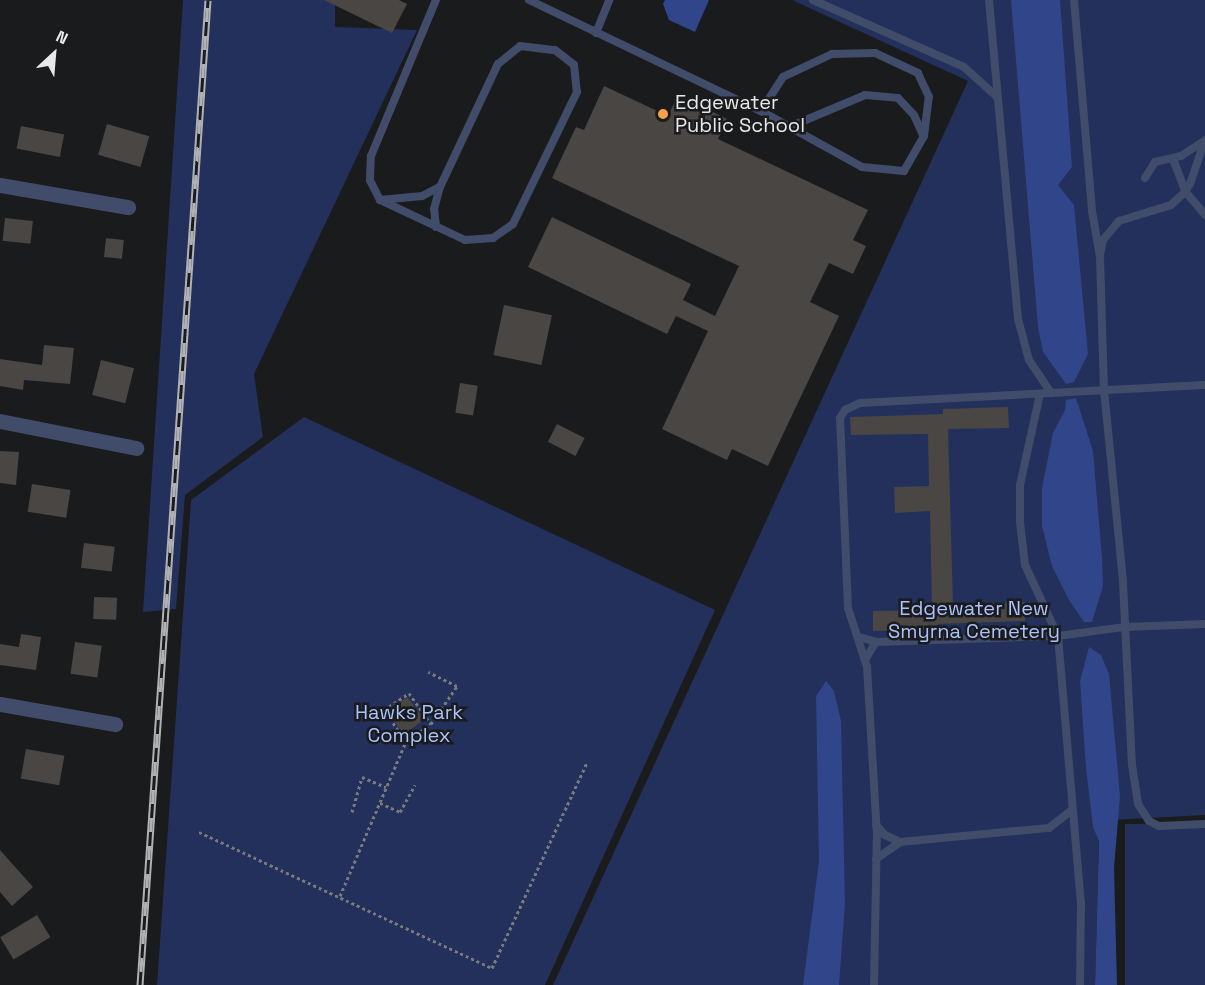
<!DOCTYPE html>
<style>
body{margin:0}
#map{position:relative;width:1205px;height:985px;overflow:hidden;background:#1a1b1d;font-family:"Space Grotesk",sans-serif}
div>[style]{position:absolute}
.green>*{inset:0;background:#22305b;transform-origin:0 0}
.water>*{inset:0;background:#30458a}
.building>*{inset:0;background:#494644;transform-origin:0 0}
.path>*{height:3px;margin-top:-1.5px;transform-origin:0;background:repeating-linear-gradient(90deg,#797a7c 0 3px,transparent 0 6px)}
.service>*{height:8px;margin:-4px;padding:0 4px;transform-origin:4px;border-radius:4px;background:#414c6a}
.minor>*{height:15px;margin:-7.5px;padding:0 7.5px;transform-origin:7.5px;border-radius:7.5px;background:#414c6a}
.rail>*{height:7px;margin-top:-3.5px;transform-origin:0;background:repeating-linear-gradient(90deg,#1a1b1d 0 14px,#b1b1b3 0 28px);box-sizing:border-box;border-block:2px solid #b1b1b3}
.dots>*{width:16px;height:16px;translate:-50% -50%;box-sizing:border-box;border:3px solid #1a1b1d;border-radius:50%}
span{translate:-50% -50%;white-space:nowrap;text-align:center;line-height:1.15;-webkit-text-stroke:5px #1a1b1d;paint-order:stroke}
.poi-label{font-size:20px;color:#e8e8ea}
.left{translate:0 -50%;text-align:left}
.park-label{font-size:20px;color:#aac1fc}
.north{position:absolute;left:24px;top:24px;width:60px;height:60px;-webkit-text-stroke:4px #1a1b1d;paint-order:stroke;rotate:26deg;font-size:16px;font-weight:700;line-height:24px;text-align:center;color:#e8e8ea}
.north::after{content:'';display:block;margin:auto;width:21px;height:27px;background:#e8e8ea;clip-path:polygon(50% 0,100% 100%,50% 72%,0 100%)}
</style>
<div id="map">
<div class="green">
<i style="clip-path:polygon(183px 0,335px 0,335px 27px,417px 30px,254px 374px,263px 437px,185px 495px,176px 609px,143px 612px)"></i>
<i style="clip-path:polygon(792px 0,1205px 0,1205px 815px,1093px 821px,1099px 841px,1095px 985px,553px 985px,968px 81px)"></i>
<i style="clip-path:polygon(304px 417px,715px 610px,545px 985px,157px 985px,191px 500px)"></i>
<i style="left:1205px;top:824px;width:161px;height:80px;rotate:90deg"></i>
</div>
<div class="water">
<i style="clip-path:polygon(665px 0,709px 0,695px 32px,669px 20px,663px 4px)"></i>
<i style="clip-path:polygon(1011px 0,1060px 0,1072px 167px,1058px 185px,1074px 205px,1088px 354px,1074px 382px,1066px 384px,1043px 352px,1038px 327px)"></i>
<i style="clip-path:polygon(1076px 398px,1093px 451px,1102px 558px,1103px 586px,1092px 622px,1084px 622px,1069px 600px,1052px 566px,1042px 526px,1042px 488px,1053px 433px,1065px 410px,1066px 400px)"></i>
<i style="clip-path:polygon(1089px 647px,1101px 655px,1109px 674px,1120px 796px,1114px 868px,1117px 985px,1095px 985px,1099px 841px,1093px 827px,1086px 768px,1080px 681px)"></i>
<i style="clip-path:polygon(826px 681px,834px 691px,841px 721px,845px 904px,839px 985px,803px 985px,819px 861px,816px 696px)"></i>
</div>
<div class="building">
<i style="clip-path:polygon(324px 0,399px 0,407px 4px,392px 33px)"></i>
<i style="clip-path:polygon(604px 86px,668px 116px,678px 95px,727px 119px,718px 139px,868px 210px,853px 240px,866px 246px,853px 274px,829px 263px,810px 302px,839px 316px,768px 466px,732px 449px,727px 460px,662px 429px,708px 331px,676px 316px,667px 334px,528px 267px,552px 217px,691px 284px,683px 300px,715px 316px,739px 266px,552px 178px,576px 127px,584px 130px)"></i>
<i style="left:107px;top:124px;width:44px;height:32px;rotate:16deg"></i>
<i style="left:21px;top:126px;width:44px;height:23px;rotate:11deg"></i>
<i style="left:5px;top:218px;width:28px;height:23px;rotate:6deg"></i>
<i style="left:106px;top:238px;width:18px;height:19px;rotate:6deg"></i>
<i style="left:504px;top:305px;width:49px;height:51px;rotate:12deg"></i>
<i style="clip-path:polygon(44px 345px,74px 348px,70px 384px,24px 380px,23px 390px,0 386px,0 359px,42px 365px)"></i>
<i style="left:101px;top:360px;width:34px;height:36px;rotate:14deg"></i>
<i style="left:460px;top:383px;width:18px;height:30px;rotate:9deg"></i>
<i style="clip-path:polygon(1008px 407px,1009px 428px,948px 429px,953px 604px,1025px 602px,1025px 621px,938px 624px,938px 630px,873px 631px,873px 611px,932px 610px,930px 511px,895px 513px,894px 487px,929px 486px,928px 434px,851px 435px,850px 417px,943px 414px,943px 409px)"></i>
<i style="left:557px;top:424px;width:31px;height:20px;rotate:27deg"></i>
<i style="clip-path:polygon(0 451px,19px 452px,16px 485px,0 483px)"></i>
<i style="left:32px;top:484px;width:39px;height:28px;rotate:9deg"></i>
<i style="left:84px;top:543px;width:31px;height:25px;rotate:7deg"></i>
<i style="left:94px;top:597px;width:23px;height:22px;rotate:2deg"></i>
<i style="clip-path:polygon(21px 634px,41px 637px,36px 670px,0 665px,0 644px,19px 647px)"></i>
<i style="left:75px;top:642px;width:27px;height:32px;rotate:8deg"></i>
<i style="left:407px;top:697px;width:28px;height:25px;rotate:52deg"></i>
<i style="left:26px;top:749px;width:39px;height:30px;rotate:10deg"></i>
<i style="clip-path:polygon(0 850px,33px 887px,12px 906px,0 892px)"></i>
<i style="left:37px;top:915px;width:26px;height:43px;rotate:59deg"></i>
</div>
<div class="path">
<i style="left:405px;top:740px;width:37px;rotate:-125deg"></i>
<i style="left:384px;top:710px;width:30px;rotate:-34deg"></i>
<i style="left:409px;top:693px;width:38px;rotate:55deg"></i>
<i style="left:380px;top:803px;width:22px;rotate:24deg"></i>
<i style="left:400px;top:812px;width:31px;rotate:-61deg"></i>
<i style="left:352px;top:812px;width:36px;rotate:-74deg"></i>
<i style="left:362px;top:777px;width:26px;rotate:23deg"></i>
<i style="left:199px;top:832px;width:323px;rotate:24.9deg"></i>
<i style="left:492px;top:968px;width:227px;rotate:-65.2deg"></i>
<i style="left:340px;top:896px;width:168px;rotate:-66.9deg"></i>
<i style="left:406px;top:741px;width:30px;rotate:-34deg"></i>
<i style="left:431px;top:724px;width:46px;rotate:-55.6deg"></i>
<i style="left:457px;top:686px;width:32px;rotate:-154deg"></i>
</div>
<div class="service">
<i style="left:529px;top:0;width:257px;rotate:25.6deg"></i>
<i style="left:761px;top:111px;width:115px;rotate:29deg"></i>
<i style="left:862px;top:167px;width:42px;rotate:5.4deg"></i>
<i style="left:904px;top:171px;width:40px;rotate:-60.3deg"></i>
<i style="left:924px;top:136px;width:39px;rotate:-83deg"></i>
<i style="left:929px;top:97px;width:26px;rotate:-115deg"></i>
<i style="left:918px;top:73px;width:47px;rotate:-155.1deg"></i>
<i style="left:875px;top:53px;width:43px;rotate:178.7deg"></i>
<i style="left:832px;top:54px;width:54px;rotate:154.9deg"></i>
<i style="left:783px;top:77px;width:40px;rotate:122.9deg"></i>
<i style="left:813px;top:0;width:165px;rotate:23.9deg"></i>
<i style="left:964px;top:67px;width:43px;rotate:42.2deg"></i>
<i style="left:989px;top:0;width:320px;rotate:84.8deg"></i>
<i style="left:1018px;top:319px;width:42px;rotate:75deg"></i>
<i style="left:1029px;top:360px;width:40px;rotate:56deg"></i>
<i style="left:1074px;top:0;width:212px;rotate:85.1deg"></i>
<i style="left:1092px;top:211px;width:47px;rotate:80.1deg"></i>
<i style="left:1100px;top:257px;width:133px;rotate:88.3deg"></i>
<i style="left:1104px;top:390px;width:193px;rotate:84.3deg"></i>
<i style="left:1123px;top:582px;width:183px;rotate:87.2deg"></i>
<i style="left:1132px;top:765px;width:39px;rotate:81deg"></i>
<i style="left:1138px;top:804px;width:20px;rotate:57deg"></i>
<i style="left:1149px;top:821px;width:11px;rotate:27deg"></i>
<i style="left:1159px;top:826px;width:46px;rotate:-2.5deg"></i>
<i style="left:596px;top:33px;width:35px;rotate:-68deg"></i>
<i style="left:789px;top:127px;width:82px;rotate:-22.8deg"></i>
<i style="left:865px;top:95px;width:33px;rotate:5deg"></i>
<i style="left:898px;top:98px;width:23px;rotate:47deg"></i>
<i style="left:914px;top:115px;width:22px;rotate:66deg"></i>
<i style="left:1173px;top:159px;width:34px;rotate:69deg"></i>
<i style="left:1185px;top:191px;width:31px;rotate:50deg"></i>
<i style="left:1145px;top:178px;width:19px;rotate:-58deg"></i>
<i style="left:1155px;top:162px;width:27px;rotate:-13deg"></i>
<i style="left:1181px;top:156px;width:27px;rotate:-33deg"></i>
<i style="left:380px;top:200px;width:42px;rotate:-5.4deg"></i>
<i style="left:422px;top:196px;width:20px;rotate:-27deg"></i>
<i style="left:440px;top:187px;width:136px;rotate:-64.8deg"></i>
<i style="left:498px;top:64px;width:28px;rotate:-39deg"></i>
<i style="left:520px;top:46px;width:35px;rotate:7deg"></i>
<i style="left:555px;top:50px;width:24px;rotate:38deg"></i>
<i style="left:574px;top:65px;width:27px;rotate:84deg"></i>
<i style="left:577px;top:92px;width:147px;rotate:115.9deg"></i>
<i style="left:513px;top:224px;width:24px;rotate:145deg"></i>
<i style="left:493px;top:238px;width:28px;rotate:176deg"></i>
<i style="left:465px;top:240px;width:94px;rotate:-154.8deg"></i>
<i style="left:380px;top:200px;width:22px;rotate:-117deg"></i>
<i style="left:370px;top:180px;width:24px;rotate:-88deg"></i>
<i style="left:371px;top:156px;width:169px;rotate:-67.4deg"></i>
<i style="left:436px;top:227px;width:18px;rotate:-96deg"></i>
<i style="left:434px;top:209px;width:23px;rotate:-75deg"></i>
<i style="left:1101px;top:251px;width:11px;rotate:-80deg"></i>
<i style="left:1103px;top:240px;width:25px;rotate:-50deg"></i>
<i style="left:1119px;top:221px;width:54px;rotate:-17.1deg"></i>
<i style="left:1171px;top:205px;width:16px;rotate:-43deg"></i>
<i style="left:1183px;top:194px;width:12px;rotate:-55deg"></i>
<i style="left:1190px;top:184px;width:46px;rotate:-71.2deg"></i>
<i style="left:1040px;top:394px;width:93px;rotate:102.4deg"></i>
<i style="left:1020px;top:485px;width:37px;rotate:90deg"></i>
<i style="left:1020px;top:522px;width:43px;rotate:83.4deg"></i>
<i style="left:1025px;top:565px;width:78px;rotate:65.1deg"></i>
<i style="left:1058px;top:636px;width:267px;rotate:85.1deg"></i>
<i style="left:1081px;top:902px;width:83px;rotate:90.7deg"></i>
<i style="left:859px;top:637px;width:18px;rotate:16deg"></i>
<i style="left:876px;top:642px;width:182px;rotate:-1.9deg"></i>
<i style="left:1058px;top:636px;width:68px;rotate:-7.7deg"></i>
<i style="left:1125px;top:627px;width:80px;rotate:-2.1deg"></i>
<i style="left:865px;top:660px;width:21px;rotate:-59deg"></i>
<i style="left:876px;top:825px;width:13px;rotate:48deg"></i>
<i style="left:885px;top:835px;width:17px;rotate:25deg"></i>
<i style="left:876px;top:859px;width:29px;rotate:-35deg"></i>
<i style="left:900px;top:842px;width:150px;rotate:-5.4deg"></i>
<i style="left:1049px;top:828px;width:28px;rotate:-38deg"></i>
<i style="left:874px;top:985px;width:150px;rotate:-88.9deg"></i>
<i style="left:877px;top:835px;width:168px;rotate:-93.4deg"></i>
<i style="left:867px;top:667px;width:62px;rotate:-107.9deg"></i>
<i style="left:848px;top:608px;width:190px;rotate:-92.4deg"></i>
<i style="left:840px;top:418px;width:9px;rotate:-58deg"></i>
<i style="left:845px;top:410px;width:17px;rotate:-25deg"></i>
<i style="left:860px;top:403px;width:345px;rotate:-3deg"></i>
</div>
<div class="minor">
<i style="left:0;top:185px;width:130px;rotate:9.8deg"></i>
<i style="left:0;top:421px;width:139px;rotate:11.2deg"></i>
<i style="left:0;top:704px;width:117px;rotate:9.9deg"></i>
</div>
<div class="rail">
<i style="left:140px;top:985px;width:987px;rotate:-86.05deg"></i>
</div>
<div class="dots">
<i style="left:663px;top:114px;background:#f9a04c"></i>
</div>
<div class="poi-label">
<span class="left" style="left:675px;top:114px">Edgewater<br>Public School</span>
</div>
<div class="park-label">
<span style="left:974px;top:620px">Edgewater New<br>Smyrna Cemetery</span>
<span style="left:409px;top:724px">Hawks Park<br>Complex</span>
</div>
<div class="north">N</div>
</div>
